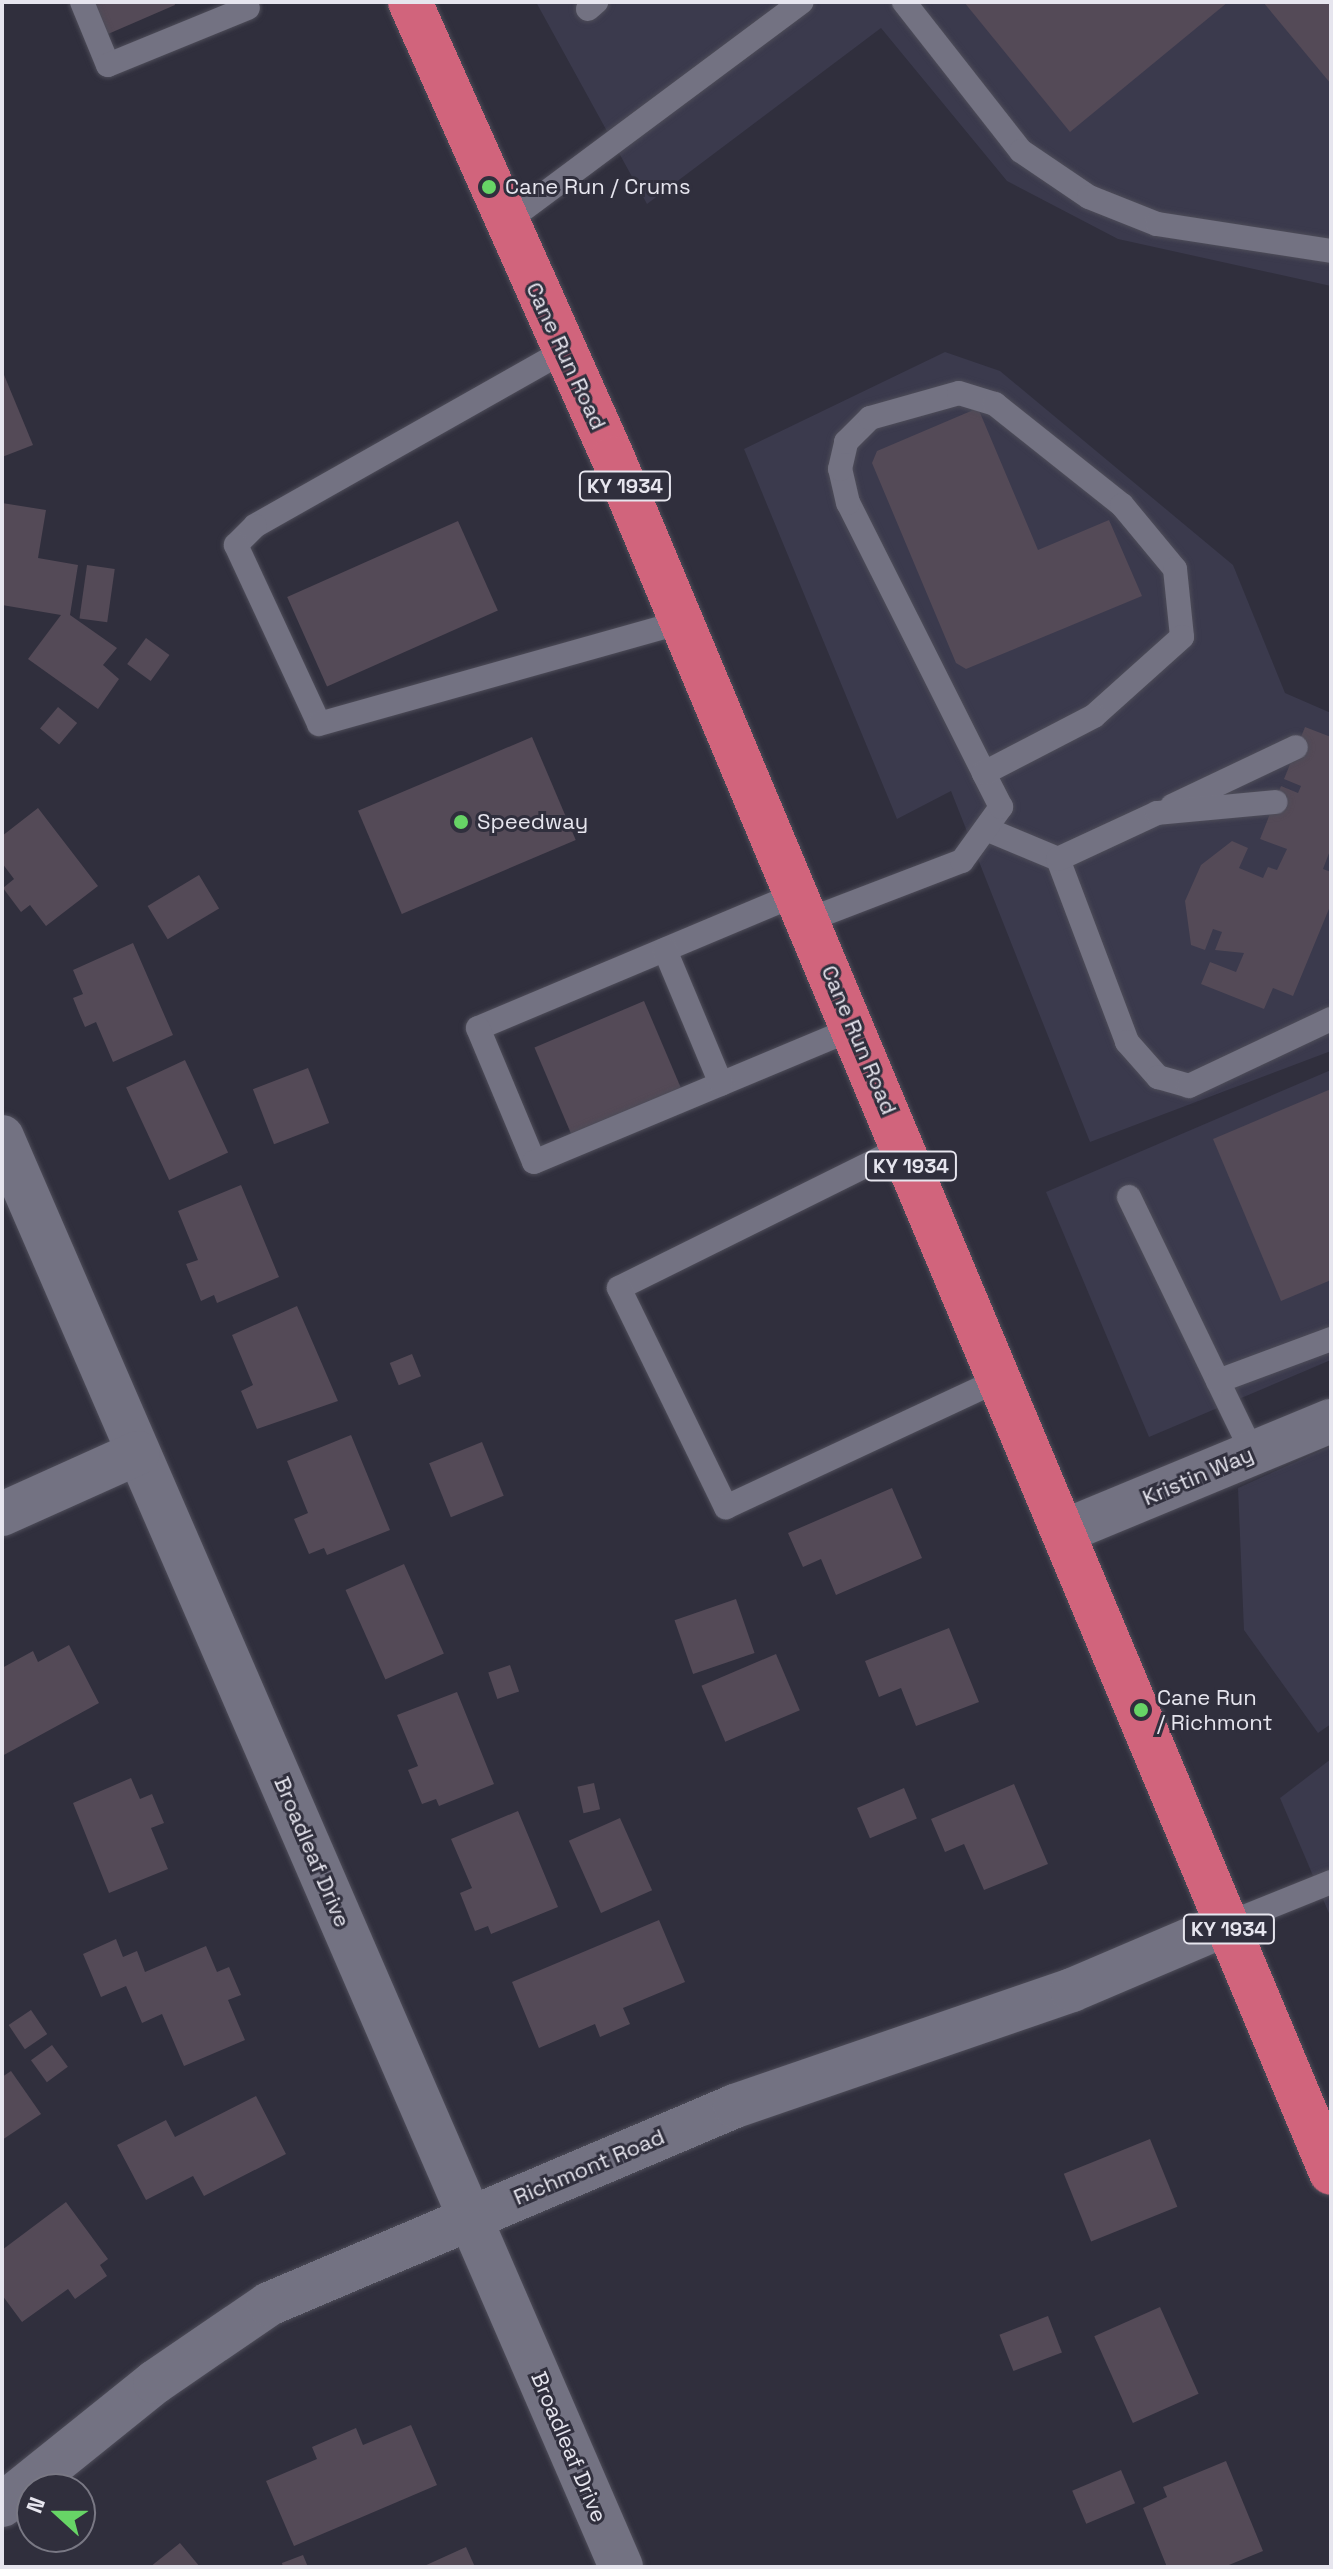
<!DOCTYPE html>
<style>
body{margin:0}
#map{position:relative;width:1333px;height:2569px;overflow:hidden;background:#302f3d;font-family:"Space Grotesk",sans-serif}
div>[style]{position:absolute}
.built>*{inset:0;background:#3b3a4d}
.building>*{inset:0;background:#544a57;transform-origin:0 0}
.roads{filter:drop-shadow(0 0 2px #4e4d59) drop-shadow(0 0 2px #4e4d59)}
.lane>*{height:24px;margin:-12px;padding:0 12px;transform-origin:12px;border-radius:12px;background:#737282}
.street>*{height:44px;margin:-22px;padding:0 22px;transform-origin:22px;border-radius:22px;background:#737282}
.highway>*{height:44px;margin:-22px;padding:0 22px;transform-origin:22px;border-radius:22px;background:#d1647c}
.dots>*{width:22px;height:22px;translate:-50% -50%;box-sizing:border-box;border:4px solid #302f3d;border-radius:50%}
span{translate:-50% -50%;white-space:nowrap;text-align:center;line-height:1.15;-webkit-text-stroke:6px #302f3d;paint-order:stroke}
.shield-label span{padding:2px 6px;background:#302f3d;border:2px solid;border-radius:6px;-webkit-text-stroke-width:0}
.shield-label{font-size:20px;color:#e6e5ee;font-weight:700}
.poi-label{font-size:22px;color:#e6e5ee}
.left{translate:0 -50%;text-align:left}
.street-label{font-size:22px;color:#e6e5ee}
.frame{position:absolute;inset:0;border:4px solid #e6e5ee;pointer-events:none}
.north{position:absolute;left:16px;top:2473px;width:80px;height:80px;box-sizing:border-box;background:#302f3d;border:2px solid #797884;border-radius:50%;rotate:291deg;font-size:22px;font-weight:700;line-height:32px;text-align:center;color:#e6e5ee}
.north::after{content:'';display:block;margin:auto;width:28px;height:36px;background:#67d466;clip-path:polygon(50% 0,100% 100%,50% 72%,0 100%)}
</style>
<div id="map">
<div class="built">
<i style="clip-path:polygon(536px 2px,1331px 2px,1331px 286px,1118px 239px,1007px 181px,881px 28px,647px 204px)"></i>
<i style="clip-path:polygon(945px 352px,1000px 371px,1233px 565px,1285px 693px,1331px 713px,1331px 1051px,1090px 1142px,951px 791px,897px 819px,744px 449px)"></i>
<i style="clip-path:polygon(1331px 1070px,1331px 1360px,1149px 1437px,1046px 1192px)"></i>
<i style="clip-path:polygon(1331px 1446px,1331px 1724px,1318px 1733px,1244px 1630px,1238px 1488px)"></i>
<i style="clip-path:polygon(1331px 1759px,1331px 1918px,1280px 1798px)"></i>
</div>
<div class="building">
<i style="clip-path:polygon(94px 2px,174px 2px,175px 5px,108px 34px)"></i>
<i style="clip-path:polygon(964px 2px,1228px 2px,1070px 132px)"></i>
<i style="clip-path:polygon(1263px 2px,1331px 2px,1331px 84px)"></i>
<i style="clip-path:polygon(2px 370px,33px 445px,2px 457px)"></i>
<i style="clip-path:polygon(978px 408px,1038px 550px,1109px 520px,1142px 596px,966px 669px,956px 663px,872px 463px,877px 451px)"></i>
<i style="clip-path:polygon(2px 503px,46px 510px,38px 558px,78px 565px,70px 615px,117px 648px,103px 665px,119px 679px,98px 709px,28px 659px,61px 615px,2px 605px)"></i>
<i style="left:458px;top:521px;width:98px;height:187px;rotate:66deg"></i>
<i style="left:87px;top:565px;width:28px;height:54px;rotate:8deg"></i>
<i style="left:146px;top:638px;width:29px;height:32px;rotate:36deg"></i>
<i style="left:58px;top:707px;width:25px;height:28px;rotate:40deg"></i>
<i style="clip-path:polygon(1305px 727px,1331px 737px,1331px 848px,1323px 869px,1331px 872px,1331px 904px,1293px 996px,1273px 988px,1264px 1009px,1201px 984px,1210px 962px,1236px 972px,1244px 953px,1215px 950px,1222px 932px,1213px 929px,1205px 950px,1191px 945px,1185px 901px,1201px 865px,1232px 841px,1248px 848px,1239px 868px,1263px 878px,1268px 867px,1277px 870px,1287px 849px,1260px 839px,1281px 786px,1298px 793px,1301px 786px,1284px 779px)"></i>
<i style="left:532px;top:737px;width:112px;height:189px;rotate:67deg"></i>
<i style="clip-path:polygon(38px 808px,98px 886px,46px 926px,30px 905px,21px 912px,3px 888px,14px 879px,2px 863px,2px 836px)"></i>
<i style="left:199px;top:875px;width:39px;height:60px;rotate:59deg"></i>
<i style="clip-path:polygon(133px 943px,173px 1035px,113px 1062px,96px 1022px,85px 1027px,79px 1013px,73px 998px,83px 994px,73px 970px)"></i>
<i style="left:644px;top:1001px;width:100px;height:119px;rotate:67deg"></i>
<i style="left:185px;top:1060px;width:102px;height:65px;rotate:65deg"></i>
<i style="left:308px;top:1068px;width:59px;height:59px;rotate:69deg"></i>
<i style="clip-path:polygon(1331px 1089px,1331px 1280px,1281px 1301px,1213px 1139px)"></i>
<i style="clip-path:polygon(241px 1185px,279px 1277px,217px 1303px,214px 1295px,201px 1301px,186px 1264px,198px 1260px,178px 1211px)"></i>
<i style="clip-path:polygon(297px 1306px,338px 1401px,257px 1429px,241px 1391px,253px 1385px,232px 1335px)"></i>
<i style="left:412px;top:1354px;width:24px;height:24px;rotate:68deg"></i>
<i style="clip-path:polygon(351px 1435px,390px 1530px,327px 1555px,324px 1548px,309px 1554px,294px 1519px,308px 1513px,287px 1461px)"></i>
<i style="left:482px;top:1442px;width:58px;height:57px;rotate:68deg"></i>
<i style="clip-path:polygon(892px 1488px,922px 1558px,836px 1595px,821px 1559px,803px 1567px,788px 1533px)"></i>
<i style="left:404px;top:1564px;width:98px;height:64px;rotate:66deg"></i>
<i style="left:736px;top:1599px;width:57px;height:65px;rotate:71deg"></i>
<i style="clip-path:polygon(949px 1628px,979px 1702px,916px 1726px,901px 1688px,879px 1697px,865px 1661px)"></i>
<i style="clip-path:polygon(69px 1645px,99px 1703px,2px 1756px,2px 1668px,33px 1651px,38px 1662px)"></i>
<i style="left:776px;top:1654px;width:61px;height:81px;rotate:67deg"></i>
<i style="left:510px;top:1665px;width:28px;height:23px;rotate:71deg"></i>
<i style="clip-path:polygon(457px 1692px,494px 1784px,439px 1806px,436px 1799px,422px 1804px,408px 1770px,418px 1766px,397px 1715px)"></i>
<i style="clip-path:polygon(131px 1778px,140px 1799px,152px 1794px,164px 1823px,151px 1828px,168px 1869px,109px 1893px,73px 1803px)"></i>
<i style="left:594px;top:1783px;width:27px;height:17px;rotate:77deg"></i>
<i style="clip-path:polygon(1014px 1784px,1048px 1864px,984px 1890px,964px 1844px,945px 1852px,931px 1819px)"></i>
<i style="left:904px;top:1788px;width:33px;height:51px;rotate:67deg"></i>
<i style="clip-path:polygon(518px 1811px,558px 1907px,491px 1934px,488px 1926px,475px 1931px,460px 1893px,472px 1888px,451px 1839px)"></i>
<i style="left:620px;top:1818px;width:79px;height:56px;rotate:66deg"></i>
<i style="clip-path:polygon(659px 1920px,685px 1982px,623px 2008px,630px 2024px,600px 2037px,595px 2024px,539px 2048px,512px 1982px)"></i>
<i style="clip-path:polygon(116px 1939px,123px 1957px,137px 1951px,145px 1972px,206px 1946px,217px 1972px,229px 1967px,241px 1995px,228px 2000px,245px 2040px,184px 2066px,162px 2014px,142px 2023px,126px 1986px,101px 1997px,83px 1954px)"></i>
<i style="left:31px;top:2010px;width:29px;height:27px;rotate:56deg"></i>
<i style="left:52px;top:2045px;width:27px;height:26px;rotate:54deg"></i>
<i style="clip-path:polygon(11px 2071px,41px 2114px,2px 2140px,2px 2077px)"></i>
<i style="clip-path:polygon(256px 2096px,286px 2154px,204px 2196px,193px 2176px,146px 2200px,117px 2145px,166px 2120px,175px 2137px)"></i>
<i style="left:1150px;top:2139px;width:73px;height:93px;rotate:68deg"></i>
<i style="clip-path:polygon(66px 2202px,108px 2259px,100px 2265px,107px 2276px,75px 2299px,68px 2289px,22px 2322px,2px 2295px,2px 2250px)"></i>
<i style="left:1160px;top:2307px;width:95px;height:72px;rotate:66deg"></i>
<i style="left:1048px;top:2316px;width:39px;height:52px;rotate:69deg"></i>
<i style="clip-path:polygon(411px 2425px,437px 2485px,294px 2546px,266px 2481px,317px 2459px,312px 2447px,356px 2428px,363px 2445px)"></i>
<i style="clip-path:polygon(1226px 2461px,1263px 2551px,1224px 2567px,1167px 2567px,1143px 2508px,1167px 2497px,1163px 2487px)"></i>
<i style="left:1121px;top:2470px;width:36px;height:53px;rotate:67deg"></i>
<i style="clip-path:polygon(180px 2543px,200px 2567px,150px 2567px)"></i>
<i style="clip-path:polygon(466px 2547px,475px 2567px,422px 2567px)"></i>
<i style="clip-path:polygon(303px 2555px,308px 2567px,283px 2567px,282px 2563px)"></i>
</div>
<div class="roads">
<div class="lane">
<i style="left:82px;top:2px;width:68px;rotate:67.6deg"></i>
<i style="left:108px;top:65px;width:151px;rotate:-22.2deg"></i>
<i style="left:904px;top:2px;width:189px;rotate:51.9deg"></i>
<i style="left:1021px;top:151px;width:82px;rotate:34.1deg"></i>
<i style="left:1089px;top:197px;width:73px;rotate:21.7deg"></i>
<i style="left:1157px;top:224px;width:176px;rotate:8.8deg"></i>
<i style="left:588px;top:9px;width:11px;rotate:-41deg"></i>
<i style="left:505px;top:223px;width:370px;rotate:-36.7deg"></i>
<i style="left:564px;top:351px;width:355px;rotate:150.5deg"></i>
<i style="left:255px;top:526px;width:27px;rotate:135deg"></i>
<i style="left:236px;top:545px;width:197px;rotate:65.1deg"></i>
<i style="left:319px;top:724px;width:377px;rotate:-15.7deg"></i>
<i style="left:1172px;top:806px;width:137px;rotate:-25.4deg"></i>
<i style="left:986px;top:829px;width:78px;rotate:22.6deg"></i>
<i style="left:1058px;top:859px;width:196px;rotate:69.3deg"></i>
<i style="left:1127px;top:1042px;width:47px;rotate:48.5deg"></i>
<i style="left:1158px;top:1077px;width:32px;rotate:16deg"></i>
<i style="left:1189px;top:1086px;width:157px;rotate:-25.3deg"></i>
<i style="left:1058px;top:859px;width:109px;rotate:-24.9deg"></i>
<i style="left:1157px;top:813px;width:119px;rotate:-5.3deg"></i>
<i style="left:797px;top:894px;width:346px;rotate:157.2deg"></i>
<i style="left:478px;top:1028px;width:145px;rotate:67.3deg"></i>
<i style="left:534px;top:1162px;width:347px;rotate:-22.7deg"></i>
<i style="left:808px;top:920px;width:165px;rotate:-21deg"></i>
<i style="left:962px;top:861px;width:67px;rotate:-54.2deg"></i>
<i style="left:1001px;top:807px;width:38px;rotate:-117deg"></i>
<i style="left:984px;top:773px;width:302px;rotate:-116.7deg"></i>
<i style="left:848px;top:503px;width:35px;rotate:-103deg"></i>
<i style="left:840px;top:469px;width:28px;rotate:-77deg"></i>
<i style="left:846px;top:442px;width:34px;rotate:-45deg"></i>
<i style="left:870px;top:418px;width:92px;rotate:-15.7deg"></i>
<i style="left:959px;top:393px;width:38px;rotate:17deg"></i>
<i style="left:995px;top:404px;width:162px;rotate:38.5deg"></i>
<i style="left:1122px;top:505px;width:83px;rotate:50.4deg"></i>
<i style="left:1175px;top:569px;width:68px;rotate:84.1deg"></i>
<i style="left:1182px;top:637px;width:118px;rotate:138.1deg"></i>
<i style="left:1094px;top:716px;width:124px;rotate:152.6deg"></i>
<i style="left:665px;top:950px;width:145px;rotate:67.3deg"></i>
<i style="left:903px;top:1147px;width:317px;rotate:153.6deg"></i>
<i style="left:619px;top:1288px;width:244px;rotate:64deg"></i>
<i style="left:726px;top:1507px;width:303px;rotate:-25deg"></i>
<i style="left:1129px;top:1197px;width:284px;rotate:64.2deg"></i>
<i style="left:1218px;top:1381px;width:121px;rotate:-20.4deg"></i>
<i style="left:1227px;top:1924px;width:112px;rotate:-22deg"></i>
</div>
<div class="street">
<i style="left:2px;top:1137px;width:1558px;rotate:66.59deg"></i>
<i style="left:2px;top:1514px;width:149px;rotate:-24.2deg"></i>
<i style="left:1065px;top:1531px;width:288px;rotate:-22.5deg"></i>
<i style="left:2px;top:2505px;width:196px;rotate:-38.8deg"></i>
<i style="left:155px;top:2382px;width:138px;rotate:-34.4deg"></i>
<i style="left:269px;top:2304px;width:506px;rotate:-23.02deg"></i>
<i style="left:735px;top:2106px;width:356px;rotate:-19deg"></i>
<i style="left:1072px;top:1990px;width:168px;rotate:-23.1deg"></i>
</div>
<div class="highway">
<i style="left:410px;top:2px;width:499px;rotate:66deg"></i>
<i style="left:613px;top:458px;width:1859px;rotate:67.28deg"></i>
</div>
</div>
<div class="dots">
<i style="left:489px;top:187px;background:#67d466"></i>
<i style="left:461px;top:822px;background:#67d466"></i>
<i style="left:1141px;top:1710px;background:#67d466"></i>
</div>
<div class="shield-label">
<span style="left:625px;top:486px">KY 1934</span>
<span style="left:911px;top:1166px">KY 1934</span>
<span style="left:1229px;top:1929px">KY 1934</span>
</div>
<div class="poi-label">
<span class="left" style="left:505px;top:187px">Cane Run / Crums</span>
<span class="left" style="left:477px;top:822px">Speedway</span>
<span class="left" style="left:1157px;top:1710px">Cane Run<br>/ Richmont</span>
</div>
<div class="street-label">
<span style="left:566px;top:356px;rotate:65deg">Cane Run Road</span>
<span style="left:859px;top:1040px;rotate:67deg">Cane Run Road</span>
<span style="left:1198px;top:1476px;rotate:-23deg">Kristin Way</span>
<span style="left:312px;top:1852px;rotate:67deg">Broadleaf Drive</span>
<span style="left:589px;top:2167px;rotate:-23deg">Richmont Road</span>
<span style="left:569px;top:2447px;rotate:67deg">Broadleaf Drive</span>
</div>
<div class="frame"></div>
<div class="north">N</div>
</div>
